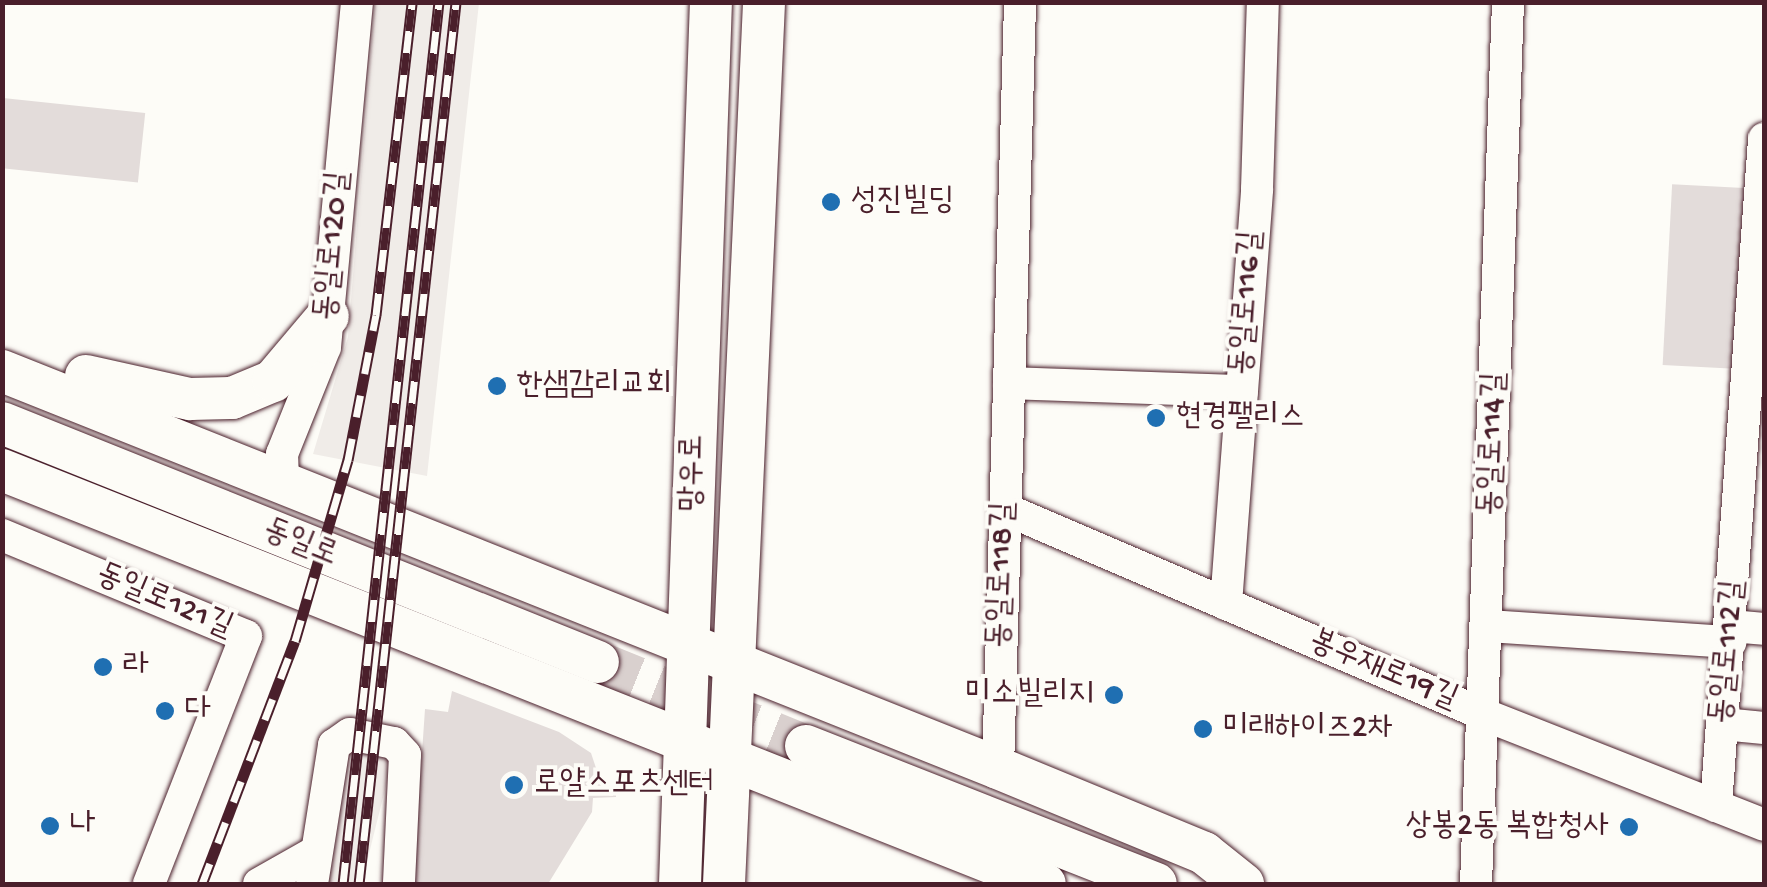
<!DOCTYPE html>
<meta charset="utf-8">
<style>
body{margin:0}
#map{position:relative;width:1767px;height:887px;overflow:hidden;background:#fdfcf7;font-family:"Gochi Hand","Poor Story",sans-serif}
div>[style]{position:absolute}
.built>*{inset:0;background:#f0ece8;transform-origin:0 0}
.green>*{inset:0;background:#e3dcda;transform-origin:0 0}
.major-tunnel>*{height:42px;margin-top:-21px;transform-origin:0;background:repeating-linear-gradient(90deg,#d9d0ce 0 42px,transparent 0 63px)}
.roads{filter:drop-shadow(0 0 2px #4a1f2b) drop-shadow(0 0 2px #4a1f2b)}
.minor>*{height:32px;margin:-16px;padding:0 16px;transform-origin:16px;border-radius:16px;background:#fdfcf7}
.major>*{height:42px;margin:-21px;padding:0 21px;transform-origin:21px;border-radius:21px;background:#fdfcf7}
.rail>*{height:11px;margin-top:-5.5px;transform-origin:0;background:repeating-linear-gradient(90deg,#fdfcf7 0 22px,#4a1f2b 0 44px);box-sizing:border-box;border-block:2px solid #4a1f2b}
.dots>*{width:28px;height:28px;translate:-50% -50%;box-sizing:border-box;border:5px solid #fdfcf7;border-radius:50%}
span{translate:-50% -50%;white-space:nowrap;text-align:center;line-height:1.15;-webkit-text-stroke:8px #fdfcf7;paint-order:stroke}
.poi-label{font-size:32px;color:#4a1f2b}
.left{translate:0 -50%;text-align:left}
.right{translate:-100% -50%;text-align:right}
.street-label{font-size:32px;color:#4a1f2b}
.frame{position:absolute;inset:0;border:5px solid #4a1f2b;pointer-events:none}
</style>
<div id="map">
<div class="built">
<i style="clip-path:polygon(375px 3px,479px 3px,427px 476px,313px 454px,348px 337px)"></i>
<i style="left:350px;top:748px;width:44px;height:137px;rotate:14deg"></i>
</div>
<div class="green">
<i style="left:3px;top:98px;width:143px;height:70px;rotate:6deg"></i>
<i style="left:1763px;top:189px;width:181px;height:91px;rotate:93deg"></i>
<i style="clip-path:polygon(452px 691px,559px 732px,591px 753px,600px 780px,616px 790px,616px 797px,593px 798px,592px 812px,548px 884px,413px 884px,425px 709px,448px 712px)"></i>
</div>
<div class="major-tunnel">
<i style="left:598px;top:662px;width:224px;rotate:22deg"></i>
</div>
<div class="roads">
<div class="minor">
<i style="left:1009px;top:383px;width:233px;rotate:2deg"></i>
<i style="left:283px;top:481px;width:27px;rotate:-92deg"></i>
<i style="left:282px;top:454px;width:115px;rotate:-68.1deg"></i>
<i style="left:325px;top:347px;width:346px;rotate:-84.7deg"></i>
<i style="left:1005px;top:509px;width:522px;rotate:23.23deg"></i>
<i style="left:1485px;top:715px;width:300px;rotate:21.5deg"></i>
<i style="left:2px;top:535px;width:264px;rotate:22.5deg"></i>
<i style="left:246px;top:636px;width:266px;rotate:111.4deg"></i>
<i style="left:1226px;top:604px;width:416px;rotate:-85.7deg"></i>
<i style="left:1257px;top:189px;width:187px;rotate:-88.2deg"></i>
<i style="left:1488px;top:626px;width:243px;rotate:3.8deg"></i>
<i style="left:1731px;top:626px;width:33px;rotate:5deg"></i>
<i style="left:1723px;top:724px;width:41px;rotate:5.6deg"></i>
<i style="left:998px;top:768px;width:766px;rotate:-88.35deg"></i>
<i style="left:1716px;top:806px;width:669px;rotate:-85.88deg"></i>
<i style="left:259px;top:884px;width:61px;rotate:-29.5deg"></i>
<i style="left:312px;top:884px;width:141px;rotate:-81deg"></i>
<i style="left:334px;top:745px;width:19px;rotate:-35deg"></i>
<i style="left:350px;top:734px;width:45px;rotate:11.6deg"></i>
<i style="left:394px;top:743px;width:16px;rotate:47deg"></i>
<i style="left:405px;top:755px;width:129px;rotate:92.7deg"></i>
<i style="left:1476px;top:884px;width:883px;rotate:-87.92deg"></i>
</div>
<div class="major">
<i style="left:2px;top:371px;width:1072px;rotate:21.73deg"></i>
<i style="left:998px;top:768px;width:223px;rotate:22.4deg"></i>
<i style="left:1204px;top:853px;width:50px;rotate:38.5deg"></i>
<i style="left:86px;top:376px;width:107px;rotate:12.5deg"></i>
<i style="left:190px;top:399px;width:42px;rotate:-1.4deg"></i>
<i style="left:232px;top:398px;width:44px;rotate:-22.5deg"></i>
<i style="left:273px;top:381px;width:85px;rotate:-49.8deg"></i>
<i style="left:2px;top:423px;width:642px;rotate:21.85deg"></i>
<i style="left:2px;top:470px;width:1122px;rotate:21.65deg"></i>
<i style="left:806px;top:746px;width:376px;rotate:21.5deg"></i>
<i style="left:680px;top:884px;width:883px;rotate:-87.99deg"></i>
<i style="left:724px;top:884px;width:883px;rotate:-87.4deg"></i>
</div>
</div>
<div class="rail">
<i style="left:202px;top:884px;width:260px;rotate:-69.1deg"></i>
<i style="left:295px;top:641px;width:189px;rotate:-73.7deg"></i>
<i style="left:348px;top:460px;width:148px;rotate:-79.1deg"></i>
<i style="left:376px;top:315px;width:315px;rotate:-83.4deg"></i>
<i style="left:343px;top:884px;width:887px;rotate:-83.79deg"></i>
<i style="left:359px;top:884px;width:887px;rotate:-83.72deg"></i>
</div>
<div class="dots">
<i style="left:831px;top:202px;background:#1f6fb2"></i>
<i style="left:497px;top:386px;background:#1f6fb2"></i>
<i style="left:1156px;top:418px;background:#1f6fb2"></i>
<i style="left:103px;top:667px;background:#1f6fb2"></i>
<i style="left:1114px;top:695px;background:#1f6fb2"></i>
<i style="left:165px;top:711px;background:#1f6fb2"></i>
<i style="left:1203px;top:729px;background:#1f6fb2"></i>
<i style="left:514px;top:785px;background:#1f6fb2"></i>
<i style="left:50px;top:826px;background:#1f6fb2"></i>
<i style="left:1629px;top:827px;background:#1f6fb2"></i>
</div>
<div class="poi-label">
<span class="left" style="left:851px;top:202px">성진빌딩</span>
<span class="left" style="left:517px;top:386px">한샘감리교회</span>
<span class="left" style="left:1176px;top:418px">현경팰리스</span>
<span class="left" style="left:123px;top:667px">라</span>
<span class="right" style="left:1094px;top:695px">미소빌리지</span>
<span class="left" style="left:185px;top:711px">다</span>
<span class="left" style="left:1223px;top:729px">미래하이즈2차</span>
<span class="left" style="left:534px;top:785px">로얄스포츠센터</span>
<span class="left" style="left:70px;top:826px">나</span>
<span class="right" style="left:1609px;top:827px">상봉2동 복합청사</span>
</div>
<div class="street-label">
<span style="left:334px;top:246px;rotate:-85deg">동일로120길</span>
<span style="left:1248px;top:303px;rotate:-86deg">동일로116길</span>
<span style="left:1494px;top:444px;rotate:-88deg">동일로114길</span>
<span style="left:694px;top:473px;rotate:-89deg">망우로</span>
<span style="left:300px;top:544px;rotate:22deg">동일로</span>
<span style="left:1003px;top:575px;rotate:-88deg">동일로118길</span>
<span style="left:164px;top:602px;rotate:23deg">동일로121길</span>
<span style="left:1729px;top:652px;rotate:-85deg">동일로112길</span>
<span style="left:1383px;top:671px;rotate:23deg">봉우재로19길</span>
</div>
<div class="frame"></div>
</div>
